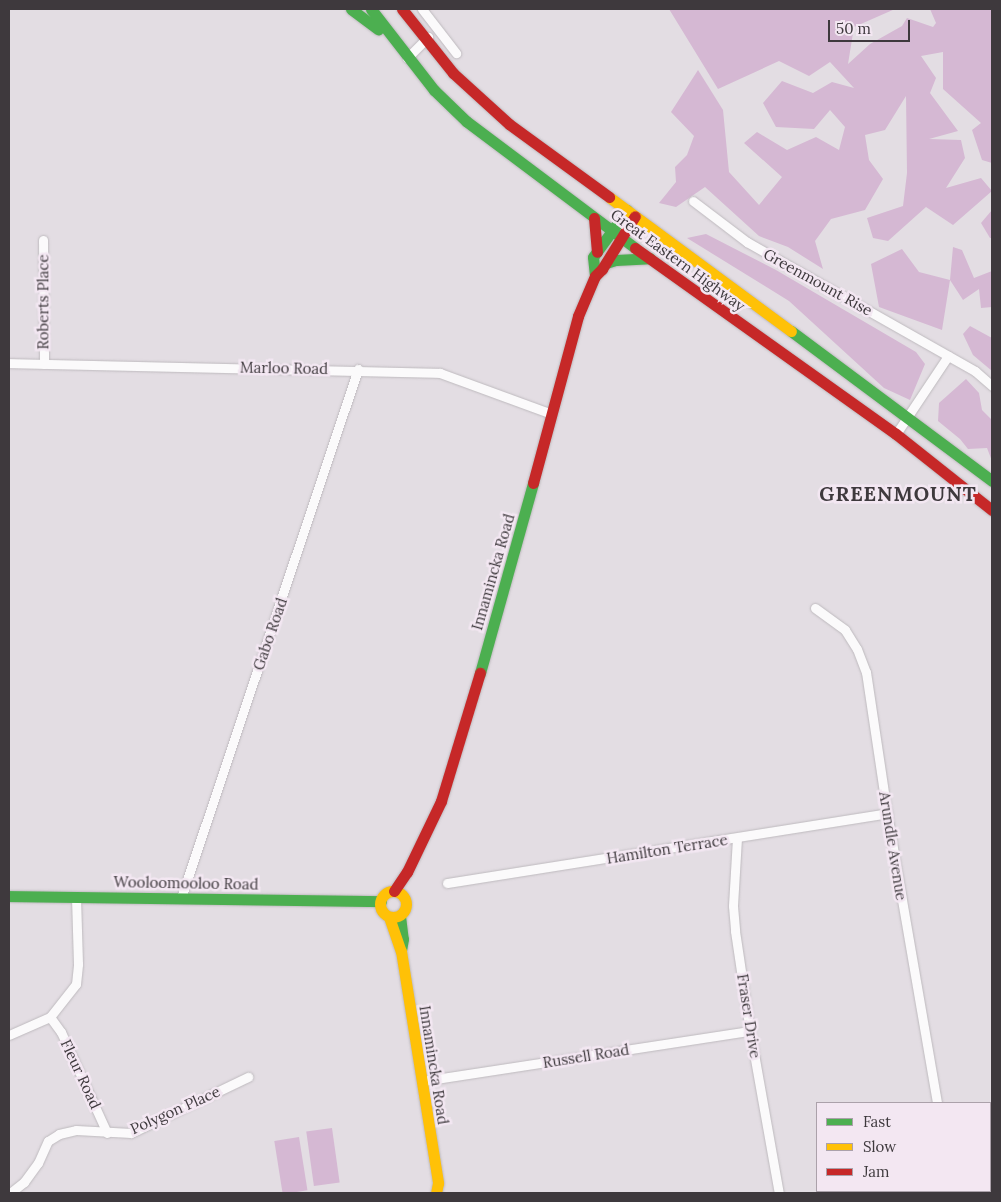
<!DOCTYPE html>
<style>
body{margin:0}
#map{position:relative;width:1001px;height:1202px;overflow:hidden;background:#e3dde3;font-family:Lora,serif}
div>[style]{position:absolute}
.green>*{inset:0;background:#d5b8d3;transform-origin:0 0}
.roads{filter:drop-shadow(0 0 1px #bebabe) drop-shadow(0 0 1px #bebabe)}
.street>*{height:9px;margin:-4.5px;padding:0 4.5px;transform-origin:4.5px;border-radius:4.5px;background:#fbfafb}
.fast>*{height:11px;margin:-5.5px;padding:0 5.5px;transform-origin:5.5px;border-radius:5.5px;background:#4caf50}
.slow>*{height:11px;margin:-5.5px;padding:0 5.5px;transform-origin:5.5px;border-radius:5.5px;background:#ffc107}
.slow>.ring{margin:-5.5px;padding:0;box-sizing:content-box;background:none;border:11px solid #ffc107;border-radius:50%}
.jam>*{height:11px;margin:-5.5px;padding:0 5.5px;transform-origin:5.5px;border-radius:5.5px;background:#c62828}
span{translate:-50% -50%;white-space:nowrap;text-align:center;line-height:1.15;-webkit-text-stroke:5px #f3e7f2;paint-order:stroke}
.street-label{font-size:15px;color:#3e393d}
.district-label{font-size:20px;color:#3e393d;font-weight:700;letter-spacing:1px}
.frame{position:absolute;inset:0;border:10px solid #3e393d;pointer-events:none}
.legend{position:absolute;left:816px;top:1102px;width:175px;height:90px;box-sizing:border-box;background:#f3e7f2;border:1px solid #aba1aa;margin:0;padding:6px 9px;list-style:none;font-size:15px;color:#3e393d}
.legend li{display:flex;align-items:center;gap:10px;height:25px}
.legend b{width:25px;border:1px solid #aba1aa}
.scale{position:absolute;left:828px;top:20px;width:82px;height:22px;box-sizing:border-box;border:2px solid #3e393d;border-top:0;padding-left:6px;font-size:15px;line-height:18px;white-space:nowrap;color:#3e393d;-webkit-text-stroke:4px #f3e7f2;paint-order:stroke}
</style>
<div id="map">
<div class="green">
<i style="clip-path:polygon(669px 9px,895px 9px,854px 27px,848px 64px,870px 44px,902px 26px,907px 18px,933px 27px,936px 23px,930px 9px,992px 9px,992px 163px,982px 160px,972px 130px,981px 123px,943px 89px,943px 52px,921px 56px,936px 78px,930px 93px,958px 131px,929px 139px,961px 140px,965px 158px,946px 188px,981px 178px,992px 191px,953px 225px,926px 207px,888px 241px,873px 238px,867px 218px,903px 206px,907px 173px,906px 96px,885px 130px,865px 135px,869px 160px,883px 179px,865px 210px,831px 219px,815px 241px,823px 269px,788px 247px,759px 236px,705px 187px,676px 207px,659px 203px,676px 182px,675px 167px,687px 155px,694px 136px,671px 112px,698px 70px,723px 110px,729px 172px,759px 205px,782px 177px,744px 143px,757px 132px,787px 150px,816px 137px,839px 150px,845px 127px,830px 110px,814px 129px,776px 127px,763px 103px,782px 81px,813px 93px,832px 82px,854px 88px,830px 62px,809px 76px,779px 61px,718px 89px)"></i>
<i style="clip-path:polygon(992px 210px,992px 238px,990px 238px,981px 223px)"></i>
<i style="clip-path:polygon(706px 234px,776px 270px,916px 352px,925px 364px,910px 400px,884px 388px,789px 301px,687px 238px)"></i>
<i style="clip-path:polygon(953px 247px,962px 250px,974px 278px,992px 271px,992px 307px,981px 308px,979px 289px,963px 300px,950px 280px,942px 330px,879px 307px,871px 264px,902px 249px,919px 272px,950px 280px)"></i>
<i style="clip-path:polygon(970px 326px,992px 338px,992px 371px,973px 355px,963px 334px)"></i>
<i style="clip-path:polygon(966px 379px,979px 393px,982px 410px,992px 420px,992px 461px,987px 448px,968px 449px,960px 439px,938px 421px,939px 403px)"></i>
<i style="left:332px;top:1128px;width:55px;height:26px;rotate:82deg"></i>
<i style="left:299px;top:1137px;width:54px;height:25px;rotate:81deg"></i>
</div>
<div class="roads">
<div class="street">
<i style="left:422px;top:9px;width:56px;rotate:52.3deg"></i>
<i style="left:407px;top:58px;width:30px;rotate:-45deg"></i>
<i style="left:693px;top:201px;width:68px;rotate:37.2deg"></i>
<i style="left:747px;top:242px;width:262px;rotate:29.5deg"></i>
<i style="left:975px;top:371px;width:23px;rotate:41deg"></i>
<i style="left:43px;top:240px;width:124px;rotate:89.5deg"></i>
<i style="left:9px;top:363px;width:431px;rotate:1.3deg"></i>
<i style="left:440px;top:373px;width:119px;rotate:20.1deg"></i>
<i style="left:896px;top:434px;width:94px;rotate:-56.3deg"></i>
<i style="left:815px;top:608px;width:37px;rotate:36deg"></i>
<i style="left:845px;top:630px;width:22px;rotate:58deg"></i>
<i style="left:857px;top:649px;width:25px;rotate:69deg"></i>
<i style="left:866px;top:672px;width:143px;rotate:81.5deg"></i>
<i style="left:887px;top:813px;width:294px;rotate:80.2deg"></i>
<i style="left:737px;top:838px;width:68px;rotate:93.4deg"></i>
<i style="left:733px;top:906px;width:25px;rotate:85deg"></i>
<i style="left:735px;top:931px;width:101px;rotate:81.5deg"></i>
<i style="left:750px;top:1031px;width:165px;rotate:79.9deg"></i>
<i style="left:447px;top:883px;width:446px;rotate:-9deg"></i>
<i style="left:181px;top:898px;width:558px;rotate:-71.5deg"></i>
<i style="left:50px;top:1017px;width:19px;rotate:54deg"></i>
<i style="left:61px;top:1032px;width:111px;rotate:65.5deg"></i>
<i style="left:9px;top:1035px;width:45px;rotate:-23.7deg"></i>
<i style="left:50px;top:1017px;width:42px;rotate:-51.8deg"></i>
<i style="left:76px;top:984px;width:20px;rotate:-84deg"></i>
<i style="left:78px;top:964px;width:67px;rotate:-91.7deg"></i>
<i style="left:422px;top:1081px;width:332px;rotate:-8.7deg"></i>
<i style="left:990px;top:1186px;width:2px"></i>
<i style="left:10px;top:1193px;width:18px;rotate:-38deg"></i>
<i style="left:24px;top:1182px;width:24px;rotate:-54deg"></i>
<i style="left:38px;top:1163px;width:24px;rotate:-66deg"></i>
<i style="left:48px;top:1141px;width:13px;rotate:-32deg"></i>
<i style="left:59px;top:1134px;width:17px;rotate:-13deg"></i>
<i style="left:76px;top:1130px;width:55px;rotate:3.1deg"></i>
<i style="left:131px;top:1133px;width:130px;rotate:-25.6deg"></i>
<i style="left:947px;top:1193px;width:15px;rotate:-8deg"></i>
</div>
<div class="fast">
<i style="left:351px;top:9px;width:34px;rotate:37deg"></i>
<i style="left:371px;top:9px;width:103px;rotate:52.1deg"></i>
<i style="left:434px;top:90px;width:45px;rotate:44.1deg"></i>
<i style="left:466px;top:121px;width:211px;rotate:36.9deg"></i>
<i style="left:606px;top:263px;width:10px;rotate:-17deg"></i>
<i style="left:616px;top:260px;width:34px;rotate:-3deg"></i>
<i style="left:595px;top:276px;width:19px;rotate:-96deg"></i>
<i style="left:593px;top:257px;width:58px;rotate:-54.1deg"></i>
<i style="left:791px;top:331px;width:251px;rotate:36.7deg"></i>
<i style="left:480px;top:673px;width:197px;rotate:-74.4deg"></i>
<i style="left:9px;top:896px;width:372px;rotate:0.8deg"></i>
<i style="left:400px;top:916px;width:23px;rotate:83deg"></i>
<i style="left:403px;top:939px;width:11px;rotate:100deg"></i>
</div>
<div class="slow">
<i style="left:609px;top:197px;width:226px;rotate:36.4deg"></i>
<i class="ring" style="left:380px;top:891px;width:15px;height:15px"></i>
<i style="left:389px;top:917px;width:36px;rotate:71deg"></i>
<i style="left:401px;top:951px;width:235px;rotate:80.9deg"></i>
<i style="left:438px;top:1183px;width:10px;rotate:101deg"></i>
</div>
<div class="jam">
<i style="left:402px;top:9px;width:82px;rotate:51.4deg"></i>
<i style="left:453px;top:73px;width:76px;rotate:42.3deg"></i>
<i style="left:509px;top:124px;width:124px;rotate:36.1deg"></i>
<i style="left:594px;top:218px;width:34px;rotate:85deg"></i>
<i style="left:635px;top:248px;width:320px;rotate:35.5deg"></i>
<i style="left:896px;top:434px;width:122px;rotate:38.4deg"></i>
<i style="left:533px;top:483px;width:173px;rotate:-74.9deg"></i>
<i style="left:578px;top:316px;width:43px;rotate:-67deg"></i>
<i style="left:595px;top:276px;width:10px;rotate:-45deg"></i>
<i style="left:602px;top:269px;width:62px;rotate:-58.1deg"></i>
<i style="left:394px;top:891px;width:23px;rotate:-56deg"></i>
<i style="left:407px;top:872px;width:79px;rotate:-64.4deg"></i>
<i style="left:441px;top:801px;width:134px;rotate:-73.1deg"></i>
</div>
</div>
<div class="street-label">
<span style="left:678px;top:260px;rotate:36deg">Great Eastern Highway</span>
<span style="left:818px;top:282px;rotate:29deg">Greenmount Rise</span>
<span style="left:43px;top:302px;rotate:-90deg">Roberts Place</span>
<span style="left:284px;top:368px;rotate:1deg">Marloo Road</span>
<span style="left:493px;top:572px;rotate:-74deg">Innamincka Road</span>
<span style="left:270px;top:634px;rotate:-71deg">Gabo Road</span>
<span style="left:893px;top:846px;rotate:81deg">Arundle Avenue</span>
<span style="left:667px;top:849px;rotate:-9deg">Hamilton Terrace</span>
<span style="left:186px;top:883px;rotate:1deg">Wooloomooloo Road</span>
<span style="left:749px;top:1016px;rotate:81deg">Fraser Drive</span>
<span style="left:586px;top:1056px;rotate:-9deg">Russell Road</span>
<span style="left:434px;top:1065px;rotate:81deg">Innamincka Road</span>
<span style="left:81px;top:1074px;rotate:65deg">Fleur Road</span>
<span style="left:175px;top:1110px;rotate:-24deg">Polygon Place</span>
</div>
<div class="district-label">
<span style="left:898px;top:493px">GREENMOUNT</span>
</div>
<div class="frame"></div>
<ul class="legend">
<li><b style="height:6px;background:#4caf50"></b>Fast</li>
<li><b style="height:6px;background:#ffc107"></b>Slow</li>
<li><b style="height:6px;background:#c62828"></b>Jam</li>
</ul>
<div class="scale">50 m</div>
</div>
